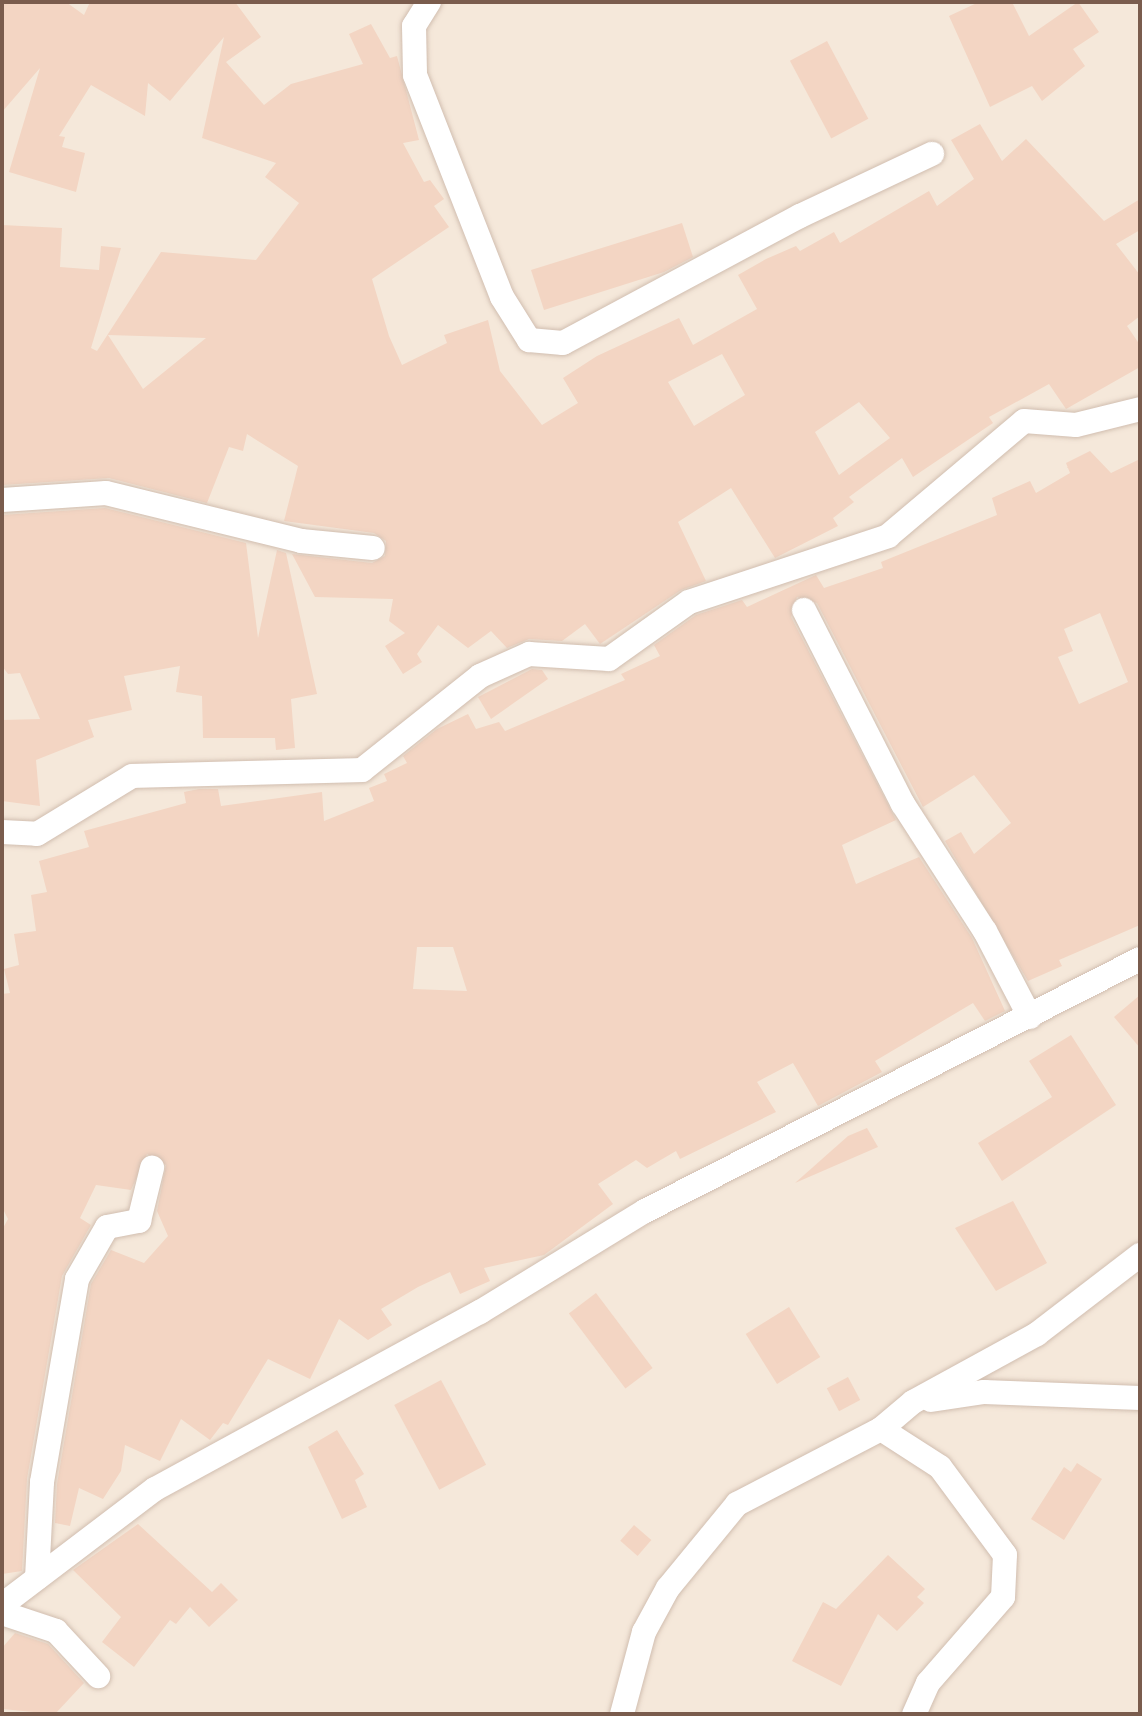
<!DOCTYPE html>
<style>
body{margin:0}
#map{position:relative;width:1142px;height:1716px;overflow:hidden;background:#fdf6ec;font-family:"Roboto Condensed",sans-serif}
div>[style]{position:absolute}
.residential>*{inset:0;background:#f5e8da;transform-origin:0 0}
.building>*{inset:0;background:#f3d5c3;transform-origin:0 0}
.roads{filter:drop-shadow(0 0 2px #d1beb0) drop-shadow(0 0 2px #d1beb0)}
.minor>*{height:24px;margin:-12px;padding:0 12px;transform-origin:12px;border-radius:12px;background:#fff}
span{translate:-50% -50%;white-space:nowrap;text-align:center;line-height:1.15;-webkit-text-stroke:7px #fffaf3;paint-order:stroke}
.frame{position:absolute;inset:0;border:4px solid #7a5c4d;pointer-events:none}
</style>
<div id="map">
<div class="residential">
<i style="left:2px;top:2px;width:1138px;height:1712px"></i>
</div>
<div class="building">
<i style="clip-path:polygon(evenodd,2px 2px,66px 2px,84px 15px,90px 2px,235px 2px,261px 37px,226px 62px,264px 105px,291px 84px,363px 64px,349px 34px,371px 24px,390px 58px,397px 56px,419px 140px,403px 143px,424px 182px,430px 180px,444px 199px,434px 206px,449px 227px,372px 279px,389px 336px,402px 365px,447px 343px,444px 335px,488px 320px,500px 371px,542px 425px,578px 403px,563px 378px,597px 356px,679px 318px,693px 345px,757px 309px,738px 275px,766px 259px,796px 246px,800px 251px,834px 232px,840px 243px,929px 191px,937px 206px,974px 179px,951px 140px,980px 124px,1002px 161px,1026px 139px,1104px 221px,1140px 199px,1140px 230px,1116px 244px,1140px 275px,1140px 316px,1127px 326px,1140px 345px,1140px 367px,1066px 409px,1049px 384px,989px 417px,993px 423px,913px 477px,902px 458px,849px 497px,854px 502px,833px 518px,838px 526px,775px 558px,731px 488px,678px 522px,706px 581px,681px 590px,600px 644px,585px 624px,562px 641px,529px 639px,507px 648px,491px 631px,468px 648px,438px 625px,417px 654px,422px 662px,403px 674px,385px 646px,405px 633px,389px 621px,393px 599px,315px 597px,292px 554px,372px 563px,385px 556px,386px 541px,374px 533px,284px 521px,298px 466px,247px 434px,243px 451px,229px 447px,207px 503px,109px 478px,2px 485px,2px 225px,62px 228px,60px 267px,99px 270px,101px 246px,121px 248px,91px 348px,97px 351px,161px 252px,256px 260px,299px 203px,265px 177px,276px 163px,202px 138px,224px 37px,170px 101px,148px 83px,145px 116px,91px 85px,59px 136px,65px 137px,62px 147px,85px 153px,76px 192px,9px 172px,40px 68px,2px 112px,2px 2px,108px 335px,206px 338px,143px 389px,108px 335px,2px 2px,722px 354px,745px 395px,694px 426px,668px 382px,722px 354px,2px 2px,859px 402px,890px 438px,839px 475px,815px 432px,859px 402px)"></i>
<i style="clip-path:polygon(979px 2px,1012px 2px,1029px 36px,1078px 2px,1099px 32px,1073px 49px,1085px 66px,1042px 101px,1032px 86px,990px 107px,949px 16px)"></i>
<i style="left:827px;top:41px;width:88px;height:42px;rotate:62deg"></i>
<i style="clip-path:polygon(682px 223px,693px 257px,664px 272px,544px 310px,531px 270px)"></i>
<i style="clip-path:polygon(evenodd,1090px 451px,1111px 473px,1140px 459px,1140px 925px,1059px 960px,1062px 966px,1028px 981px,945px 841px,961px 832px,974px 854px,1011px 823px,974px 775px,923px 807px,817px 603px,797px 597px,791px 617px,896px 820px,842px 845px,856px 884px,919px 857px,972px 938px,1005px 1011px,985px 1021px,973px 1003px,875px 1061px,882px 1072px,818px 1106px,793px 1063px,757px 1082px,776px 1112px,680px 1159px,676px 1151px,647px 1168px,636px 1160px,598px 1184px,613px 1204px,544px 1255px,484px 1268px,490px 1281px,460px 1294px,450px 1272px,418px 1287px,381px 1309px,392px 1325px,368px 1340px,339px 1319px,310px 1379px,268px 1359px,228px 1425px,223px 1423px,210px 1440px,181px 1419px,160px 1461px,125px 1445px,121px 1471px,103px 1499px,79px 1488px,70px 1526px,55px 1523px,57px 1484px,91px 1284px,111px 1250px,144px 1263px,168px 1236px,157px 1211px,166px 1165px,147px 1154px,131px 1190px,96px 1185px,80px 1218px,91px 1225px,62px 1276px,27px 1479px,22px 1571px,2px 1574px,2px 1230px,8px 1219px,2px 1207px,2px 994px,10px 993px,4px 969px,19px 965px,14px 934px,36px 931px,31px 895px,47px 892px,39px 861px,89px 847px,84px 831px,186px 803px,184px 792px,199px 789px,218px 789px,221px 806px,322px 792px,324px 821px,374px 801px,369px 788px,387px 781px,384px 774px,407px 763px,403px 756px,437px 729px,468px 714px,476px 729px,499px 722px,505px 731px,625px 680px,621px 674px,660px 656px,654px 645px,696px 615px,742px 600px,747px 607px,816px 575px,824px 588px,883px 568px,881px 562px,997px 515px,992px 498px,1030px 481px,1036px 493px,1070px 473px,1066px 463px,1090px 451px,1100px 613px,1128px 682px,1079px 704px,1058px 657px,1073px 651px,1064px 629px,1100px 613px,1090px 451px,417px 947px,453px 947px,467px 991px,413px 989px,417px 947px)"></i>
<i style="clip-path:polygon(105px 508px,246px 543px,258px 638px,277px 550px,286px 553px,317px 694px,291px 699px,295px 748px,276px 750px,275px 738px,203px 738px,202px 696px,176px 692px,180px 666px,124px 676px,132px 710px,88px 720px,94px 737px,36px 760px,40px 806px,2px 801px,3px 720px,40px 719px,20px 673px,8px 674px,2px 666px,2px 515px)"></i>
<i style="clip-path:polygon(532px 669px,542px 670px,548px 679px,491px 719px,478px 697px)"></i>
<i style="clip-path:polygon(1140px 995px,1140px 1048px,1114px 1017px)"></i>
<i style="clip-path:polygon(1071px 1035px,1116px 1105px,1002px 1181px,978px 1143px,1052px 1097px,1029px 1061px)"></i>
<i style="clip-path:polygon(867px 1128px,878px 1147px,795px 1183px,848px 1136px)"></i>
<i style="clip-path:polygon(1013px 1201px,1047px 1263px,996px 1291px,955px 1228px)"></i>
<i style="left:596px;top:1293px;width:94px;height:34px;rotate:53deg"></i>
<i style="left:789px;top:1307px;width:59px;height:51px;rotate:58deg"></i>
<i style="left:848px;top:1377px;width:26px;height:24px;rotate:62deg"></i>
<i style="left:441px;top:1380px;width:96px;height:53px;rotate:62deg"></i>
<i style="clip-path:polygon(337px 1430px,364px 1474px,355px 1480px,367px 1507px,342px 1519px,308px 1447px)"></i>
<i style="clip-path:polygon(1077px 1463px,1102px 1479px,1064px 1540px,1031px 1519px,1064px 1467px,1071px 1472px)"></i>
<i style="clip-path:polygon(138px 1524px,212px 1592px,221px 1583px,238px 1600px,209px 1627px,190px 1607px,176px 1624px,170px 1620px,134px 1667px,102px 1642px,121px 1617px,73px 1570px)"></i>
<i style="left:634px;top:1525px;width:23px;height:21px;rotate:41deg"></i>
<i style="clip-path:polygon(888px 1555px,925px 1589px,917px 1597px,924px 1603px,897px 1631px,878px 1614px,841px 1686px,792px 1661px,823px 1602px,836px 1609px)"></i>
<i style="clip-path:polygon(15px 1633px,48px 1644px,84px 1683px,55px 1714px,2px 1709px,2px 1648px)"></i>
</div>
<div class="roads">
<div class="minor">
<i style="left:429px;top:2px;width:28px;rotate:122deg"></i>
<i style="left:414px;top:26px;width:49px;rotate:88.8deg"></i>
<i style="left:415px;top:75px;width:238px;rotate:68.6deg"></i>
<i style="left:502px;top:297px;width:51px;rotate:57.9deg"></i>
<i style="left:529px;top:340px;width:34px;rotate:5deg"></i>
<i style="left:563px;top:343px;width:269px;rotate:-28.2deg"></i>
<i style="left:800px;top:216px;width:146px;rotate:-25.2deg"></i>
<i style="left:2px;top:500px;width:104px;rotate:-3.9deg"></i>
<i style="left:106px;top:493px;width:201px;rotate:13.8deg"></i>
<i style="left:301px;top:541px;width:72px;rotate:5.6deg"></i>
<i style="left:804px;top:610px;width:218px;rotate:63deg"></i>
<i style="left:903px;top:804px;width:151px;rotate:57.2deg"></i>
<i style="left:985px;top:931px;width:97px;rotate:62.4deg"></i>
<i style="left:2px;top:832px;width:35px;rotate:3deg"></i>
<i style="left:37px;top:834px;width:111px;rotate:-31.4deg"></i>
<i style="left:132px;top:776px;width:230px;rotate:-1.5deg"></i>
<i style="left:362px;top:770px;width:151px;rotate:-38.5deg"></i>
<i style="left:480px;top:676px;width:54px;rotate:-24.2deg"></i>
<i style="left:529px;top:654px;width:80px;rotate:3.6deg"></i>
<i style="left:609px;top:659px;width:98px;rotate:-35.5deg"></i>
<i style="left:689px;top:602px;width:210px;rotate:-18.3deg"></i>
<i style="left:888px;top:536px;width:178px;rotate:-40.2deg"></i>
<i style="left:1024px;top:421px;width:52px;rotate:4.4deg"></i>
<i style="left:1076px;top:425px;width:66px;rotate:-14deg"></i>
<i style="left:931px;top:1400px;width:54px;rotate:-8.6deg"></i>
<i style="left:984px;top:1392px;width:156px;rotate:2.2deg"></i>
<i style="left:881px;top:1429px;width:70px;rotate:32.8deg"></i>
<i style="left:940px;top:1467px;width:109px;rotate:53.5deg"></i>
<i style="left:1005px;top:1555px;width:42px;rotate:92.7deg"></i>
<i style="left:1003px;top:1597px;width:114px;rotate:131.1deg"></i>
<i style="left:928px;top:1683px;width:34px;rotate:114deg"></i>
<i style="left:37px;top:1578px;width:96px;rotate:-87deg"></i>
<i style="left:42px;top:1482px;width:206px;rotate:-80.2deg"></i>
<i style="left:77px;top:1279px;width:60px;rotate:-60deg"></i>
<i style="left:107px;top:1227px;width:33px;rotate:-11deg"></i>
<i style="left:139px;top:1221px;width:55px;rotate:-76.2deg"></i>
<i style="left:2px;top:1605px;width:192px;rotate:-37.2deg"></i>
<i style="left:155px;top:1489px;width:370px;rotate:-28.6deg"></i>
<i style="left:480px;top:1312px;width:193px;rotate:-31.5deg"></i>
<i style="left:645px;top:1211px;width:555px;rotate:-26.98deg"></i>
<i style="left:2px;top:1613px;width:57px;rotate:18.4deg"></i>
<i style="left:56px;top:1631px;width:62px;rotate:47deg"></i>
<i style="left:622px;top:1714px;width:85px;rotate:-75deg"></i>
<i style="left:644px;top:1632px;width:50px;rotate:-61.4deg"></i>
<i style="left:668px;top:1588px;width:109px;rotate:-50.6deg"></i>
<i style="left:737px;top:1504px;width:162px;rotate:-27.5deg"></i>
<i style="left:881px;top:1429px;width:42px;rotate:-40.2deg"></i>
<i style="left:913px;top:1402px;width:141px;rotate:-28.7deg"></i>
<i style="left:1037px;top:1334px;width:130px;rotate:-37.5deg"></i>
</div>
</div>
<div class="frame"></div>
</div>
